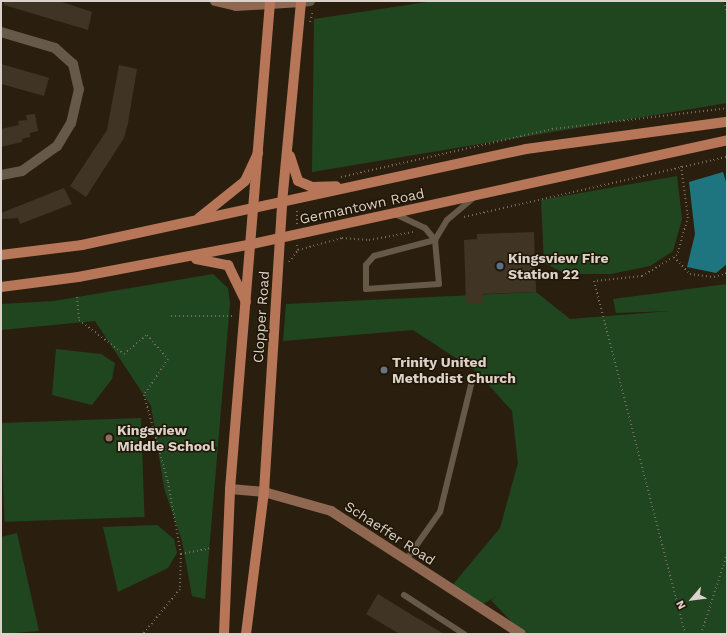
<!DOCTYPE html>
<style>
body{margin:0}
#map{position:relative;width:728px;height:635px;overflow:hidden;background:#2a1f0f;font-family:"Work Sans",sans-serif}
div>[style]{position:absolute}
.green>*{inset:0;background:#204620;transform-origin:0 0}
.water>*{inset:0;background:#1f757f}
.building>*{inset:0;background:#403424;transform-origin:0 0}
.path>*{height:2px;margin-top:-1px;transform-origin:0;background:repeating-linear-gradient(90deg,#756b5e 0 1px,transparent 0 4px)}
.lane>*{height:6px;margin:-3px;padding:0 3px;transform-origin:3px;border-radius:3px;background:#675948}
.street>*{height:10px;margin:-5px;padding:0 5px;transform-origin:5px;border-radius:5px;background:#675948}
.secondary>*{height:10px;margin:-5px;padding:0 5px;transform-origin:5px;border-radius:5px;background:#906751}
.primary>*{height:10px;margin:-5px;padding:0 5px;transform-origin:5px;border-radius:5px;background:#b87659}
.dots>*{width:11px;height:11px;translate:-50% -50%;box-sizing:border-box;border:2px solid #211506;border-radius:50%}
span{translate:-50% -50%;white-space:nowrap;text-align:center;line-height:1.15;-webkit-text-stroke:3px #211506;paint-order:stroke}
.street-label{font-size:14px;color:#dbd3c9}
.poi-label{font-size:14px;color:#dbd3c9;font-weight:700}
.left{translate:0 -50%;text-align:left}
.frame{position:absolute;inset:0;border:2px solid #dbd3c9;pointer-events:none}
.north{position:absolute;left:672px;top:579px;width:40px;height:40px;-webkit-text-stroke:3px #211506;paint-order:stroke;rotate:242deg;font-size:11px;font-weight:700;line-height:16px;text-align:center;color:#dbd3c9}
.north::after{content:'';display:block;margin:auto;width:14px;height:18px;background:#dbd3c9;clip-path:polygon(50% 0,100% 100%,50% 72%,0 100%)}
</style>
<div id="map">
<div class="green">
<i style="clip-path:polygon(434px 1px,724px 1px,727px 16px,727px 103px,312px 172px,314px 19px)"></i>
<i style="clip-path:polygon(677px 176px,682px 219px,673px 251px,650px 266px,611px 274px,566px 274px,544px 263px,541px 200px)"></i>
<i style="clip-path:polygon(213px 274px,228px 288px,230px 303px,205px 599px,192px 596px,182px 541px,164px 488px,151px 406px,95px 321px,1px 330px,1px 304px,54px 301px)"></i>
<i style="clip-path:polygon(727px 284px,727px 634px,523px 634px,491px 600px,498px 595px,479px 607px,450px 588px,500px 528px,518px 463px,512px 411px,477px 372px,413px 330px,283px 341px,286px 304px,536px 292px,570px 319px,671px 311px,616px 313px,613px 299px)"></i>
<i style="clip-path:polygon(56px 349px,101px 354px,115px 363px,112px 379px,92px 405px,52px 395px)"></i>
<i style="left:141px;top:418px;width:99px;height:140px;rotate:88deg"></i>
<i style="clip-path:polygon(157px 525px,174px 539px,177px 553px,168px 568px,118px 592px,103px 527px)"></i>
<i style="clip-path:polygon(17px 533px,39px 631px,1px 634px,1px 537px)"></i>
</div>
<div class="water">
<i style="clip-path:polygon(723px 172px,727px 185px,727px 264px,716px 273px,687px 267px,695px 234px,689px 182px)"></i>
</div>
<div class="building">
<i style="clip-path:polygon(4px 1px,59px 1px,92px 12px,88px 30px,4px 5px)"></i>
<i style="left:1px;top:64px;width:50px;height:19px;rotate:16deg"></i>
<i style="clip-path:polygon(119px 65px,137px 69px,128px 123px,124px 138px,86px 197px,70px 186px,107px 130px)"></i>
<i style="clip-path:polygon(35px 114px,38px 131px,30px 133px,30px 137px,22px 139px,22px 142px,1px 147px,1px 129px,19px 125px,18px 121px,27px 120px,26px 115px)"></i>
<i style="clip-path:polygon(64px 188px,72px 204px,20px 224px,18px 218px,1px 219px,1px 213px)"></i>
<i style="clip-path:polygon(534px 232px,536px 292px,483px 294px,483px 303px,466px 303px,464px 240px,477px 239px,477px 234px)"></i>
<i style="clip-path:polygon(378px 594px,412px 615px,444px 634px,400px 634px,393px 630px,366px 614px)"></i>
</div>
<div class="path">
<i style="left:724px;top:1px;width:12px;rotate:76deg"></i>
<i style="left:310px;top:22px;width:11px;rotate:-75deg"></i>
<i style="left:681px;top:166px;width:51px;rotate:82.2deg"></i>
<i style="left:688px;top:217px;width:40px;rotate:106deg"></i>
<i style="left:677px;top:255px;width:41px;rotate:149deg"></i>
<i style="left:642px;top:276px;width:48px;rotate:174.1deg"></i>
<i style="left:594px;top:281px;width:365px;rotate:75.5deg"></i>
<i style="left:341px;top:177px;width:216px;rotate:-12.8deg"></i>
<i style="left:552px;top:129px;width:176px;rotate:-6.8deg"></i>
<i style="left:464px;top:217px;width:270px;rotate:-12.9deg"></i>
<i style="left:297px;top:224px;width:15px;rotate:-90deg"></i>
<i style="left:298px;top:250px;width:46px;rotate:-15.3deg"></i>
<i style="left:342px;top:238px;width:27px;rotate:4deg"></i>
<i style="left:369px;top:240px;width:45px;rotate:-10.3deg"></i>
<i style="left:674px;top:257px;width:23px;rotate:47deg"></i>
<i style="left:690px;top:274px;width:24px;rotate:7deg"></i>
<i style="left:714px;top:277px;width:14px;rotate:-17deg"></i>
<i style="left:289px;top:262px;width:15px;rotate:-53deg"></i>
<i style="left:298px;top:250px;width:5px;rotate:-101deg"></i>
<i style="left:77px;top:297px;width:23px;rotate:85deg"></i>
<i style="left:79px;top:320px;width:56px;rotate:37.1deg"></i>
<i style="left:124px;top:354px;width:30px;rotate:-40deg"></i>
<i style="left:147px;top:335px;width:32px;rotate:49deg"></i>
<i style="left:168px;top:359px;width:43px;rotate:123.7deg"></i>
<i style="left:144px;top:395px;width:90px;rotate:74.6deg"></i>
<i style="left:168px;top:482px;width:73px;rotate:79.8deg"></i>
<i style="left:181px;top:554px;width:35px;rotate:92deg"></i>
<i style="left:180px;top:589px;width:58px;rotate:129.4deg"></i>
<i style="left:171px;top:316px;width:61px"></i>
<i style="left:181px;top:554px;width:31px;rotate:-11deg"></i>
<i style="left:701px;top:634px;width:84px;rotate:-72deg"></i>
</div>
<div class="lane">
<i style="left:395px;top:214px;width:33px;rotate:25deg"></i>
<i style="left:425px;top:228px;width:16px;rotate:50deg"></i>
<i style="left:435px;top:240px;width:63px;rotate:165.3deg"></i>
<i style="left:374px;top:256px;width:12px;rotate:132deg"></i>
<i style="left:366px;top:265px;width:24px;rotate:90deg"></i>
<i style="left:366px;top:289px;width:73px;rotate:-3.9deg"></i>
<i style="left:439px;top:284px;width:44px;rotate:-95.2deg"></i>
<i style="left:435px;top:240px;width:23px;rotate:-59deg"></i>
<i style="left:447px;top:220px;width:35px;rotate:-40deg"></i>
<i style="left:406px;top:560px;width:59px;rotate:-54.7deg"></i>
<i style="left:440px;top:512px;width:135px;rotate:-76.3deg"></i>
<i style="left:404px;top:595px;width:72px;rotate:33deg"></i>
</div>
<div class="street">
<i style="left:301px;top:2px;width:9px;rotate:-6deg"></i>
<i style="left:1px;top:32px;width:56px;rotate:16.5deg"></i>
<i style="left:55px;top:48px;width:24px;rotate:42deg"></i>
<i style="left:73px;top:64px;width:26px;rotate:77deg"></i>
<i style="left:79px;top:89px;width:35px;rotate:103deg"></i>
<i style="left:71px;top:123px;width:27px;rotate:121deg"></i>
<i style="left:57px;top:146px;width:43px;rotate:144.5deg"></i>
<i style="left:22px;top:171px;width:21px;rotate:169deg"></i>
</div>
<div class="secondary">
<i style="left:215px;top:1px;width:22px;rotate:13deg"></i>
<i style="left:236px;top:6px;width:65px;rotate:-3.5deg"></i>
<i style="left:230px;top:489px;width:34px;rotate:5deg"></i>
<i style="left:264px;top:492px;width:70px;rotate:15.8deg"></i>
<i style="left:331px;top:511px;width:226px;rotate:32.9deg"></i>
</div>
<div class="primary">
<i style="left:290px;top:156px;width:26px;rotate:72deg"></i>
<i style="left:298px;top:181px;width:15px;rotate:23deg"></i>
<i style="left:312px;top:187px;width:24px;rotate:-2deg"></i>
<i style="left:199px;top:218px;width:59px;rotate:-38.8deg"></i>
<i style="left:245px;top:181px;width:31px;rotate:-65deg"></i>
<i style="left:1px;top:255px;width:82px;rotate:-7deg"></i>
<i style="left:82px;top:245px;width:454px;rotate:-12.2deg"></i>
<i style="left:526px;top:149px;width:203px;rotate:-7.7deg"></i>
<i style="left:196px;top:259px;width:33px;rotate:11deg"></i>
<i style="left:228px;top:265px;width:41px;rotate:64.1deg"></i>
<i style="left:1px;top:287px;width:78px;rotate:-7.4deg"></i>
<i style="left:78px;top:277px;width:177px;rotate:-10.7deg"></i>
<i style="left:252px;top:244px;width:486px;rotate:-12.3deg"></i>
<i style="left:224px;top:634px;width:145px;rotate:-87.6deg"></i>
<i style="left:230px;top:489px;width:490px;rotate:-85.3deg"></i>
<i style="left:246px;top:634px;width:143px;rotate:-82.8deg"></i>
<i style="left:264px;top:492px;width:290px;rotate:-86.4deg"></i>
<i style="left:282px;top:203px;width:203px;rotate:-84.6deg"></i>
</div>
<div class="dots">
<i style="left:500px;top:266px;background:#5c6f8a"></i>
<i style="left:384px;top:370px;background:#6b7280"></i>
<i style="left:109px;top:438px;background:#8d6e63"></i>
</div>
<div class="street-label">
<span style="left:362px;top:206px;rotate:-12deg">Germantown Road</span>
<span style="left:261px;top:317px;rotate:-86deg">Clopper Road</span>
<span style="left:390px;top:533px;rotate:33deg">Schaeffer Road</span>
</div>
<div class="poi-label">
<span class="left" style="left:508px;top:266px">Kingsview Fire<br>Station 22</span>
<span class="left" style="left:392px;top:370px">Trinity United<br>Methodist Church</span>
<span class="left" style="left:117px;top:438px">Kingsview<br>Middle School</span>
</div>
<div class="frame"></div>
<div class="north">N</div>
</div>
